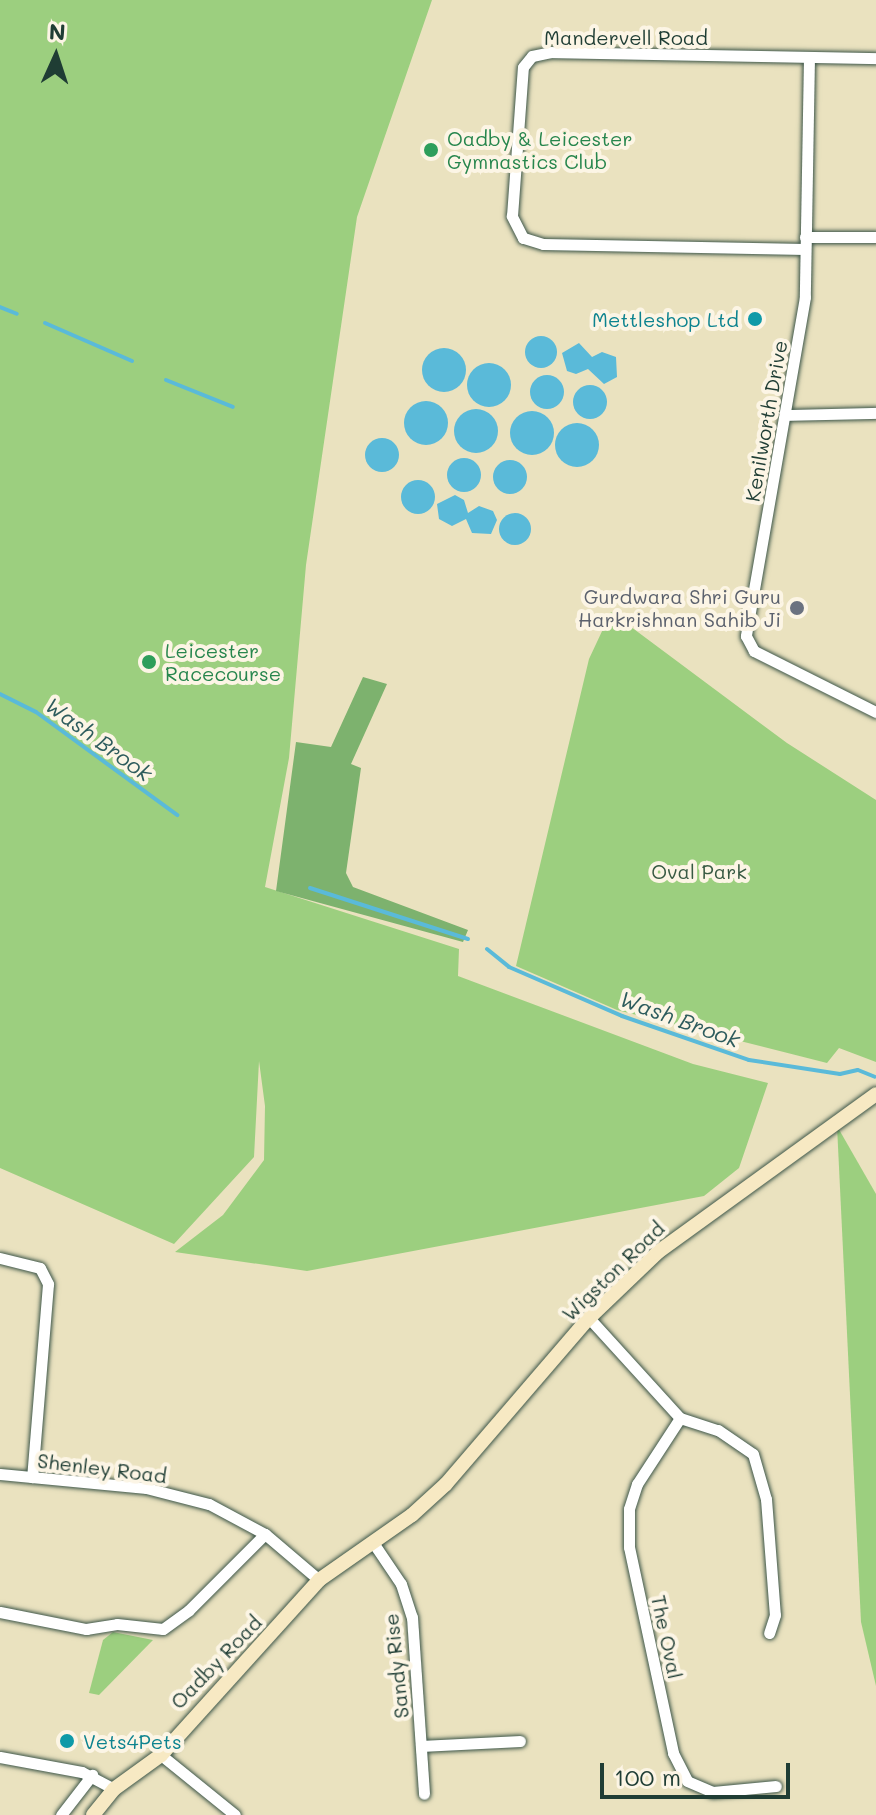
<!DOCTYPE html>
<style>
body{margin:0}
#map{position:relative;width:876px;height:1815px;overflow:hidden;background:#eae2bf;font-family:Mali,sans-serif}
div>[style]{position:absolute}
.green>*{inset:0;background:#9ccf7f}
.forest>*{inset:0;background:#7db26e}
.water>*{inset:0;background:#5abad9}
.round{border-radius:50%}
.stream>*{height:4px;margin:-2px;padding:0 2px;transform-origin:2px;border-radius:2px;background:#5abad9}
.roads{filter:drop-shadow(0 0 2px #3d5649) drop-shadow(0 0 2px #3d5649)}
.minor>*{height:11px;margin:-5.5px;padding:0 5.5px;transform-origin:5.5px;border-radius:5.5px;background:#fff}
.secondary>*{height:14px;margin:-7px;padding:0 7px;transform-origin:7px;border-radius:7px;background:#f7e9c3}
.dots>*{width:22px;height:22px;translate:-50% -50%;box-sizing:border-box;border:4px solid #fcf5e5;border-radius:50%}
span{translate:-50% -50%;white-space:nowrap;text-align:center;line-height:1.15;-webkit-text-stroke:8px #fcf5e5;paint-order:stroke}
.street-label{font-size:20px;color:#1f3d34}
.leisure-label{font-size:20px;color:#27864d}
.left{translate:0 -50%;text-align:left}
.culture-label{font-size:20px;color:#0d838f}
.right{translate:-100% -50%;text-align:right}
.worship-label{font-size:20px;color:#5b616d}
.park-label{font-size:20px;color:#385a43}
.water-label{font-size:22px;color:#2e5c5d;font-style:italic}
.north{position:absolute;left:16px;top:16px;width:80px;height:80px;-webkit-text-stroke:6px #fcf5e5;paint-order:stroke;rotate:3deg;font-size:22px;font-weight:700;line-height:32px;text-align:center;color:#1f3d34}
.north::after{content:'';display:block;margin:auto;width:28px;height:36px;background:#1f3d34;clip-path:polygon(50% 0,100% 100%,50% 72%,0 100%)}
.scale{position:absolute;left:600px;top:1763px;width:190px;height:36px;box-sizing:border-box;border:4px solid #1f3d34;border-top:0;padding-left:10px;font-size:24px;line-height:28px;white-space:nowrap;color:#1f3d34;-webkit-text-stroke:6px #fcf5e5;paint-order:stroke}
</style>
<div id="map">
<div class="green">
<i style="clip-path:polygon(0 0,432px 0,357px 217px,306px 565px,289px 758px,265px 887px,459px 949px,458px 976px,693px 1064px,768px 1083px,739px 1168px,704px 1196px,307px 1271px,175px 1252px,223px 1215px,264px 1160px,265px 1106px,259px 1061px,254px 1157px,174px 1244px,0 1168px)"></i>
<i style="clip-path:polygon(611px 612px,787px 743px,876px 800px,876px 1062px,839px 1048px,827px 1063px,617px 1010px,516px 966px,589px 659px)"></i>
<i style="clip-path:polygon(837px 1126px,876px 1194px,876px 1686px,861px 1622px)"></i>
<i style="clip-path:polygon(113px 1632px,153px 1640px,99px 1695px,89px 1693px,103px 1640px)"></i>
</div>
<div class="forest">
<i style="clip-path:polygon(363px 677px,387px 684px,351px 764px,361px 768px,346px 873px,353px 887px,468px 930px,463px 942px,276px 891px,296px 742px,331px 747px)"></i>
</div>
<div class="water">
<i class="round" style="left:525px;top:336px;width:32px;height:32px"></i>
<i style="clip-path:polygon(579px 343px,592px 357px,602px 352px,616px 357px,617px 377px,604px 384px,588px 369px,576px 374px,567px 371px,562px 353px)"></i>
<i class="round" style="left:422px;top:348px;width:44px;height:44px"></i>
<i class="round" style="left:467px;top:363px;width:44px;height:44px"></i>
<i class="round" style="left:530px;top:375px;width:34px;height:34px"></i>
<i class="round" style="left:573px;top:385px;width:34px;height:34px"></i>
<i class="round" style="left:404px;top:401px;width:44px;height:44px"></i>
<i class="round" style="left:454px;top:409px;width:44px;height:44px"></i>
<i class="round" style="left:510px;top:411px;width:44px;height:44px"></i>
<i class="round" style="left:555px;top:423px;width:44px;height:44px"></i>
<i class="round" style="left:365px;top:438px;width:34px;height:34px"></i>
<i class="round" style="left:447px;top:458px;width:34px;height:34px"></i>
<i class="round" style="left:493px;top:460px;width:34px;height:34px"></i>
<i class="round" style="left:401px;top:480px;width:34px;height:34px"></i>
<i style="clip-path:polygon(455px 495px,464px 500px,468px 513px,479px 506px,493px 511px,497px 520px,491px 534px,472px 533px,466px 519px,452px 526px,439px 519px,437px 504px)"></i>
<i class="round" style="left:499px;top:513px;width:32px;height:32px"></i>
</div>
<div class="stream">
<i style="left:0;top:307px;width:18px;rotate:22deg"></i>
<i style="left:45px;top:323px;width:95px;rotate:23.6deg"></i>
<i style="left:166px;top:380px;width:72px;rotate:21.9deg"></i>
<i style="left:0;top:694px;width:40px;rotate:26.6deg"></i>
<i style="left:36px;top:712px;width:175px;rotate:36.1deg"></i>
<i style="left:310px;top:888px;width:166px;rotate:17.9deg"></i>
<i style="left:487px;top:949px;width:28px;rotate:39deg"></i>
<i style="left:509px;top:967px;width:123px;rotate:23.4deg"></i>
<i style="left:622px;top:1016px;width:134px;rotate:19.1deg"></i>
<i style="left:749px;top:1060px;width:92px;rotate:8.7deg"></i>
<i style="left:840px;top:1074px;width:18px;rotate:-13deg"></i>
<i style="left:858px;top:1070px;width:18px;rotate:22deg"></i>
</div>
<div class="roads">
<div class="minor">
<i style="left:809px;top:57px;width:240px;rotate:91deg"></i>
<i style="left:805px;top:297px;width:344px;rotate:99.9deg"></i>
<i style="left:746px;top:636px;width:17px;rotate:62deg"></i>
<i style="left:754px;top:651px;width:136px;rotate:26.6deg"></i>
<i style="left:805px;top:237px;width:71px"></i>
<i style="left:805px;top:249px;width:262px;rotate:-178.9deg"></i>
<i style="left:543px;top:244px;width:21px;rotate:-163deg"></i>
<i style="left:523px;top:238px;width:25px;rotate:-117deg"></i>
<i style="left:512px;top:216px;width:149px;rotate:-85.8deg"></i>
<i style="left:523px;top:67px;width:14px;rotate:-51deg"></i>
<i style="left:532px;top:56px;width:19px;rotate:-12deg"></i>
<i style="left:551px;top:52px;width:325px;rotate:1.1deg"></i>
<i style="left:786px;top:415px;width:90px;rotate:-1.3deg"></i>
<i style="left:0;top:1258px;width:41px;rotate:14deg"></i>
<i style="left:40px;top:1268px;width:18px;rotate:63deg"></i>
<i style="left:48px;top:1284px;width:194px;rotate:94.7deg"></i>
<i style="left:589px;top:1318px;width:135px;rotate:47.7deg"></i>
<i style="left:680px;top:1418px;width:40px;rotate:18deg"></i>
<i style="left:718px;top:1430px;width:42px;rotate:34.4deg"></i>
<i style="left:753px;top:1454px;width:47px;rotate:73.9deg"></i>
<i style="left:766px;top:1499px;width:116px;rotate:85.6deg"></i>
<i style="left:775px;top:1615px;width:19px;rotate:108deg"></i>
<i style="left:680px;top:1418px;width:79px;rotate:123.1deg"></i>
<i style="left:637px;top:1484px;width:26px;rotate:108deg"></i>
<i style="left:629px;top:1509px;width:38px;rotate:90deg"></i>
<i style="left:629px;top:1547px;width:211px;rotate:77.9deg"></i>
<i style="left:673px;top:1753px;width:31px;rotate:63deg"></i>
<i style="left:687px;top:1781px;width:28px;rotate:23deg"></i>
<i style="left:713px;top:1792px;width:63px;rotate:-5.4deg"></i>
<i style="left:0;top:1474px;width:147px;rotate:5.5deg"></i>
<i style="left:146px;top:1488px;width:65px;rotate:14.3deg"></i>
<i style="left:209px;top:1504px;width:64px;rotate:28.2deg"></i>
<i style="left:265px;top:1534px;width:71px;rotate:40.4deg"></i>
<i style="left:374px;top:1544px;width:48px;rotate:56deg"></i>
<i style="left:401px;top:1584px;width:35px;rotate:72deg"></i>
<i style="left:412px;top:1617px;width:177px;rotate:86.1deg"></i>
<i style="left:0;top:1612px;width:88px;rotate:11.2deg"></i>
<i style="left:86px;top:1629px;width:31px;rotate:-9deg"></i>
<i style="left:117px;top:1624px;width:46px;rotate:6.2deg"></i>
<i style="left:163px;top:1629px;width:32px;rotate:-36deg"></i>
<i style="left:189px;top:1610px;width:107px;rotate:-45deg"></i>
<i style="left:421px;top:1746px;width:99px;rotate:-2.9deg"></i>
<i style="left:161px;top:1755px;width:95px;rotate:39deg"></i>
<i style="left:0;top:1757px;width:83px;rotate:10.4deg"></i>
<i style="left:82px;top:1772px;width:36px;rotate:28deg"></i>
<i style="left:61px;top:1815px;width:51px;rotate:-52.2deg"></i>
</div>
<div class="secondary">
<i style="left:93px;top:1815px;width:33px;rotate:-51deg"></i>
<i style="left:114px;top:1789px;width:58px;rotate:-35.9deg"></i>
<i style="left:161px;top:1755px;width:236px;rotate:-47.9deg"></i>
<i style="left:319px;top:1580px;width:113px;rotate:-35deg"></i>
<i style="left:412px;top:1515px;width:46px;rotate:-42.4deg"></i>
<i style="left:446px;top:1484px;width:219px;rotate:-49.3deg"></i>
<i style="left:589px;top:1318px;width:95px;rotate:-43.7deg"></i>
<i style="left:658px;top:1252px;width:269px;rotate:-35.9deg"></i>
</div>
</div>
<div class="dots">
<i style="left:431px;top:150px;background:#2e9e5b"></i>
<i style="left:755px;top:319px;background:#0f9aa8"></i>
<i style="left:797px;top:608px;background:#6b7280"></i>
<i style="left:149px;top:662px;background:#2e9e5b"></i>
<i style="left:67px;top:1741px;background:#0f9aa8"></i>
</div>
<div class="street-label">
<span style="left:626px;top:37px">Mandervell Road</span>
<span style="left:766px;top:421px;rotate:-80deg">Kenilworth Drive</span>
<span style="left:613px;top:1271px;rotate:-44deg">Wigston Road</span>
<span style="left:102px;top:1468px;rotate:7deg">Shenley Road</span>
<span style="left:667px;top:1637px;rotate:78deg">The Oval</span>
<span style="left:216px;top:1662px;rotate:-46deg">Oadby Road</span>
<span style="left:396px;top:1666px;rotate:-96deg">Sandy Rise</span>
</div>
<div class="leisure-label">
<span class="left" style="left:447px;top:150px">Oadby &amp; Leicester<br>Gymnastics Club</span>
<span class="left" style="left:165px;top:662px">Leicester<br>Racecourse</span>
</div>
<div class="culture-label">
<span class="right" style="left:739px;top:319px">Mettleshop Ltd</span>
<span class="left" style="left:83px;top:1741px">Vets4Pets</span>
</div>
<div class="worship-label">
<span class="right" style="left:781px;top:608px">Gurdwara Shri Guru<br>Harkrishnan Sahib Ji</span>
</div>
<div class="park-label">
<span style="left:699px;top:871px">Oval Park</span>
</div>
<div class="water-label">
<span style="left:99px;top:739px;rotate:36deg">Wash Brook</span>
<span style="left:680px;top:1019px;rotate:20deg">Wash Brook</span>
</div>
<div class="north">N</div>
<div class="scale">100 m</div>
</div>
